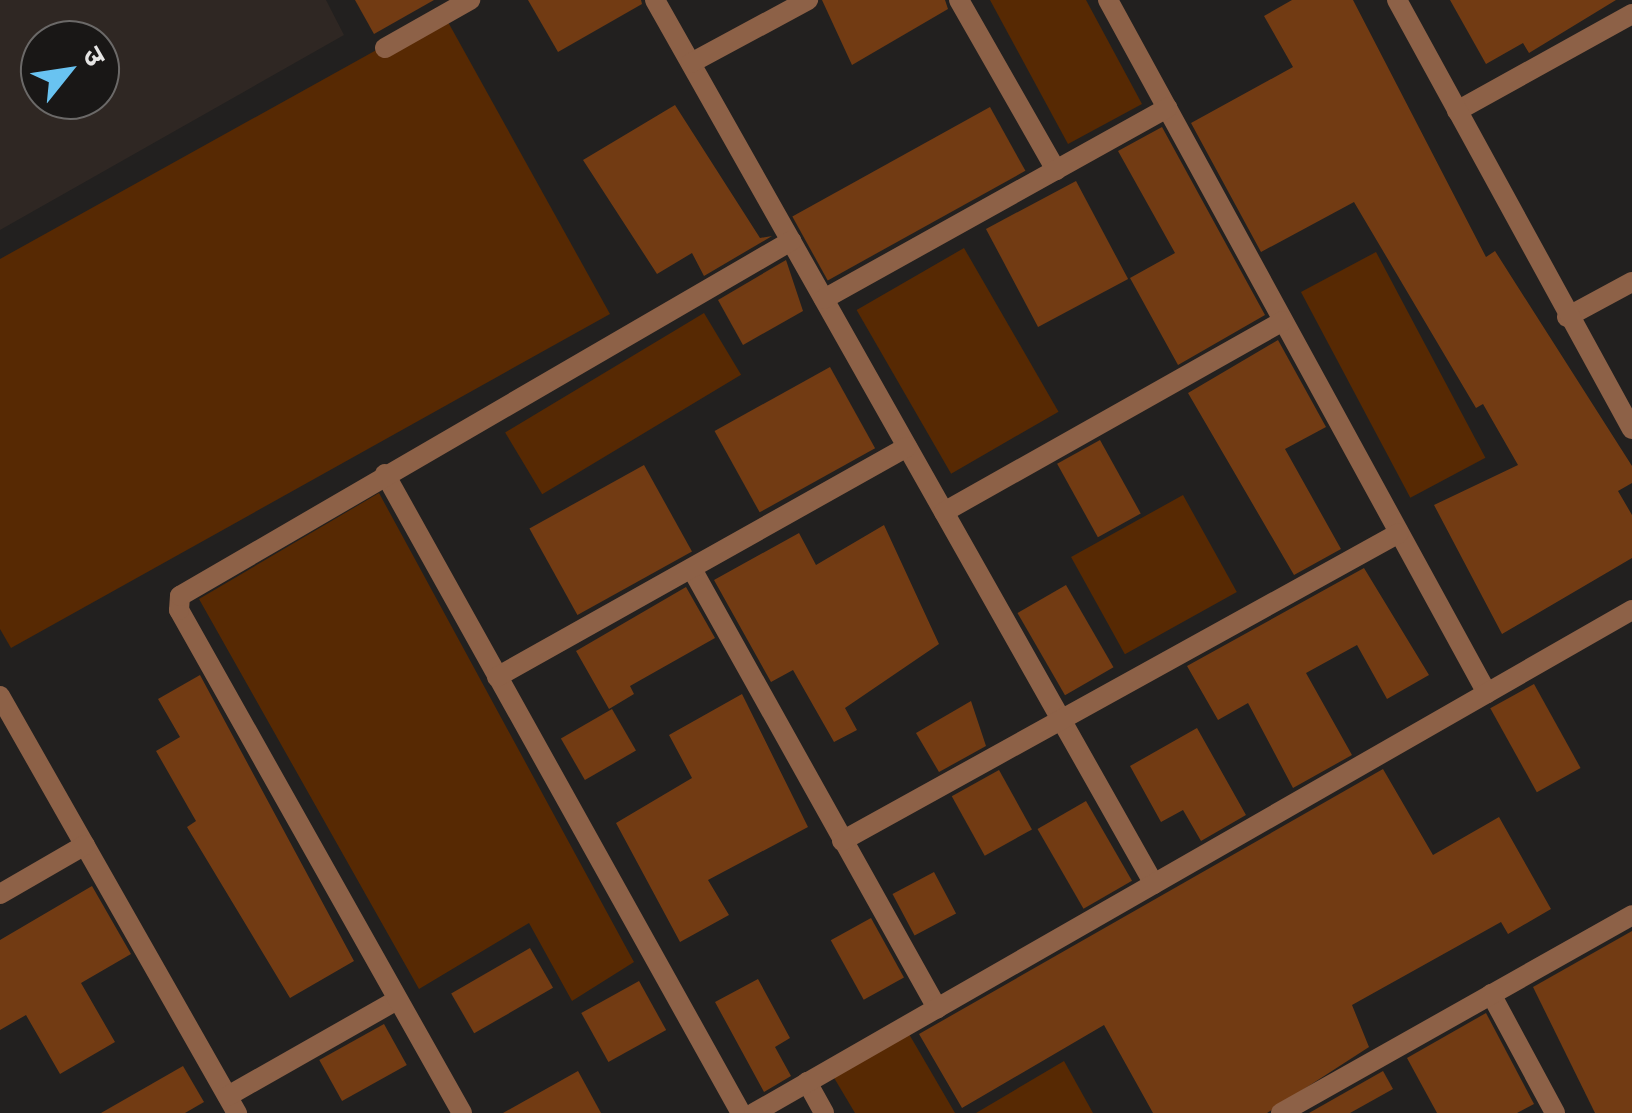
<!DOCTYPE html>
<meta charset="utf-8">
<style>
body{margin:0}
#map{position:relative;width:1632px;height:1113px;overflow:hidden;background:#22201f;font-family:Cabin,"Noto Sans Devanagari",sans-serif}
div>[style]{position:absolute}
.built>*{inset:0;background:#2f2723}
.green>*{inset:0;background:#572903;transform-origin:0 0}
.building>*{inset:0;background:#723b13;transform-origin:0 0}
.minor>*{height:20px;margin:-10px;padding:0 10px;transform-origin:10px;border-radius:10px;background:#8d6147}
.tertiary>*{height:20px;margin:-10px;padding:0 10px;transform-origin:10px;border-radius:10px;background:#8d6147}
span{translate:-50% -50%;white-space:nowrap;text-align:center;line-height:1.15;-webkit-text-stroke:8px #191716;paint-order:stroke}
.north{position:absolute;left:20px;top:20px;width:100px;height:100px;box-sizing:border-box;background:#191716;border:2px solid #6b6968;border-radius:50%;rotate:60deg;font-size:28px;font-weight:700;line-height:40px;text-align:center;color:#e6e5e4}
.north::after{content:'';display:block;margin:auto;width:35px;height:45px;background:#69c3f1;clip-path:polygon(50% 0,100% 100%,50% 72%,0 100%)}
</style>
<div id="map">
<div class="built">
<i style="clip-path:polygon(evenodd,0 0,326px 0,344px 35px,0 230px,0 0,40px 40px,100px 40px,100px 100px,40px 100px,40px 40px)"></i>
</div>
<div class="green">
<i style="clip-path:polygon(990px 0,1086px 0,1142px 104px,1068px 144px)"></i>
<i style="clip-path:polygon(443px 13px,610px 314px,11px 648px,0 629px,0 259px)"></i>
<i style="left:964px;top:248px;width:189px;height:124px;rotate:60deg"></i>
<i style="left:1376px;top:252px;width:233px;height:85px;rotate:62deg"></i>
<i style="left:704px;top:313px;width:72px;height:232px;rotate:59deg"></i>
<i style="clip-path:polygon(379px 493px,634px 962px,572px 1001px,529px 923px,419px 989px,199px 599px)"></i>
<i style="left:1183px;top:495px;width:111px;height:128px;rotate:61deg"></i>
<i style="clip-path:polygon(902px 1022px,955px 1113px,855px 1113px,827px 1066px)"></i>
<i style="clip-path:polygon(1064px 1061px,1093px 1113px,976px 1113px)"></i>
</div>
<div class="building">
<i style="clip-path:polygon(355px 0,434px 0,374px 34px)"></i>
<i style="clip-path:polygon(528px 0,641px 0,642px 4px,558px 52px)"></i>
<i style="clip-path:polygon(822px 0,945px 0,948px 9px,852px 65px)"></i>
<i style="clip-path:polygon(1292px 0,1353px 0,1486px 257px,1495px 251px,1632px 466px,1632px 483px,1618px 491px,1632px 515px,1632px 558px,1502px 634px,1434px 505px,1518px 465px,1483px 404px,1476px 408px,1354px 202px,1261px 252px,1191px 123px,1293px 67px,1264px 16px)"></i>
<i style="clip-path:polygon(1450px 0,1616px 0,1529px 53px,1523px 43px,1486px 64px)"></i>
<i style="clip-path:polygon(675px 105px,760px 238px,772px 236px,704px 276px,692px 253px,657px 274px,583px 160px)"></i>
<i style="left:990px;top:107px;width:73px;height:226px;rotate:61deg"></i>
<i style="clip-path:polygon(1162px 127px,1265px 315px,1178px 365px,1130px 278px,1175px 253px,1118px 151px)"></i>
<i style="left:1076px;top:181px;width:111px;height:102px;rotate:62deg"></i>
<i style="clip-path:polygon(786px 260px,803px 311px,743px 345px,718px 300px)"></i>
<i style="clip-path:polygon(1278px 340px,1326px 427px,1285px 449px,1341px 549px,1294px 575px,1188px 393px)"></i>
<i style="left:830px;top:367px;width:93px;height:132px;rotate:61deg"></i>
<i style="left:1100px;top:440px;width:84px;height:49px;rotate:61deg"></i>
<i style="left:644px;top:465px;width:99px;height:131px;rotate:61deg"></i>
<i style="clip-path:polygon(884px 525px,939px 644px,845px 708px,857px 730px,834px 742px,793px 670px,771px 682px,714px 580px,799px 533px,816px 565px)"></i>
<i style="clip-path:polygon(1364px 568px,1429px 675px,1387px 699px,1357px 645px,1306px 673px,1352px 755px,1293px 788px,1248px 703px,1218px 720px,1187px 666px)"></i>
<i style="left:1066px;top:585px;width:95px;height:56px;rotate:60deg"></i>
<i style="clip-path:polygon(686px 587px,715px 638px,630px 686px,634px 694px,609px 709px,576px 651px)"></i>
<i style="clip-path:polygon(200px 675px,354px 961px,290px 998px,187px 827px,196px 821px,156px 751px,180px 737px,158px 699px)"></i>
<i style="left:1534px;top:684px;width:96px;height:50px;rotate:61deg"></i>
<i style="clip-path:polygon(742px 694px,808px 827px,708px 880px,729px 915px,680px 942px,616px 823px,692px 778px,669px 735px)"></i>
<i style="clip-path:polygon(971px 701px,986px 746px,939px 772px,916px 733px)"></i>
<i style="left:612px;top:709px;width:48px;height:59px;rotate:60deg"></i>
<i style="clip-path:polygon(1197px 728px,1246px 815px,1201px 841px,1183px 810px,1161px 822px,1130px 766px)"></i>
<i style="clip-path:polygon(1383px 769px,1433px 855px,1499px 817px,1551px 909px,1508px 934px,1501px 922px,1352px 1005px,1369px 1047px,1267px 1113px,1153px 1113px,1104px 1025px,962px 1108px,919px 1034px)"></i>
<i style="left:999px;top:770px;width:68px;height:54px;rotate:61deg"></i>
<i style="left:1086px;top:801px;width:92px;height:56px;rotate:60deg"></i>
<i style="left:934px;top:872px;width:47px;height:47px;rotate:62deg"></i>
<i style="clip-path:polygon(92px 886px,131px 954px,81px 983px,115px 1042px,60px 1074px,26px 1015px,0 1030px,0 940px)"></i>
<i style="left:871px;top:918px;width:68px;height:46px;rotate:61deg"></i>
<i style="clip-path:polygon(1632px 931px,1632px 1113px,1595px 1113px,1533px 987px)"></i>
<i style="left:530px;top:948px;width:46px;height:91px;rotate:60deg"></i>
<i style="clip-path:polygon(758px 979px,790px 1038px,775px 1047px,791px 1076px,764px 1092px,715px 1002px)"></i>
<i style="left:639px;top:981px;width:56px;height:66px;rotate:61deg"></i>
<i style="clip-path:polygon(1486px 1013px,1534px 1104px,1517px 1113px,1437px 1113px,1407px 1058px)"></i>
<i style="left:384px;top:1024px;width:47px;height:74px;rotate:61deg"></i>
<i style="clip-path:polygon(183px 1066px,204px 1102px,185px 1113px,101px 1113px)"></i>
<i style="clip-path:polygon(578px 1071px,601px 1113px,503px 1113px)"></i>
<i style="clip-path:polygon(1383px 1071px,1393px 1089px,1350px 1113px,1309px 1113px)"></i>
</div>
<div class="minor">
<i style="left:655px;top:0;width:1015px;rotate:60.56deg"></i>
<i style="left:959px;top:0;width:196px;rotate:60.3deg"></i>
<i style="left:1108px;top:0;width:790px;rotate:61.33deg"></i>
<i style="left:385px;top:48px;width:98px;rotate:-29.5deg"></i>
<i style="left:691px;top:63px;width:133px;rotate:-28.3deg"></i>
<i style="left:1457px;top:111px;width:200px;rotate:-29deg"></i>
<i style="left:824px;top:299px;width:393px;rotate:-29.1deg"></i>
<i style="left:1567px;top:317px;width:74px;rotate:-28.3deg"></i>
<i style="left:385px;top:474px;width:731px;rotate:60.88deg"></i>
<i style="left:944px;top:512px;width:389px;rotate:-29.4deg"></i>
<i style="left:693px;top:571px;width:501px;rotate:60.82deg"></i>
<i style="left:497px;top:677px;width:470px;rotate:-29.3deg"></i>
<i style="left:0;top:696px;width:480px;rotate:60.4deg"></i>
<i style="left:842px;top:841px;width:636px;rotate:-28.94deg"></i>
<i style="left:0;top:894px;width:98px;rotate:-30deg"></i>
<i style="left:1491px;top:994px;width:135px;rotate:61.7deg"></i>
<i style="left:807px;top:1082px;width:35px;rotate:61deg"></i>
<i style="left:228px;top:1096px;width:194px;rotate:-29.6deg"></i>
<i style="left:462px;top:1113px;width:577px;rotate:-119.36deg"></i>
<i style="left:179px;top:610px;width:14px;rotate:-86deg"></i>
<i style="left:180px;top:596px;width:707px;rotate:-30.16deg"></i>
<i style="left:754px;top:1113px;width:1012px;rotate:-29.81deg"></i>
<i style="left:1281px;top:1113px;width:403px;rotate:-29.4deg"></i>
</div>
<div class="tertiary">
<i style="left:1397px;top:0;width:489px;rotate:61.3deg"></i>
</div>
<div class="north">उ</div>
</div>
